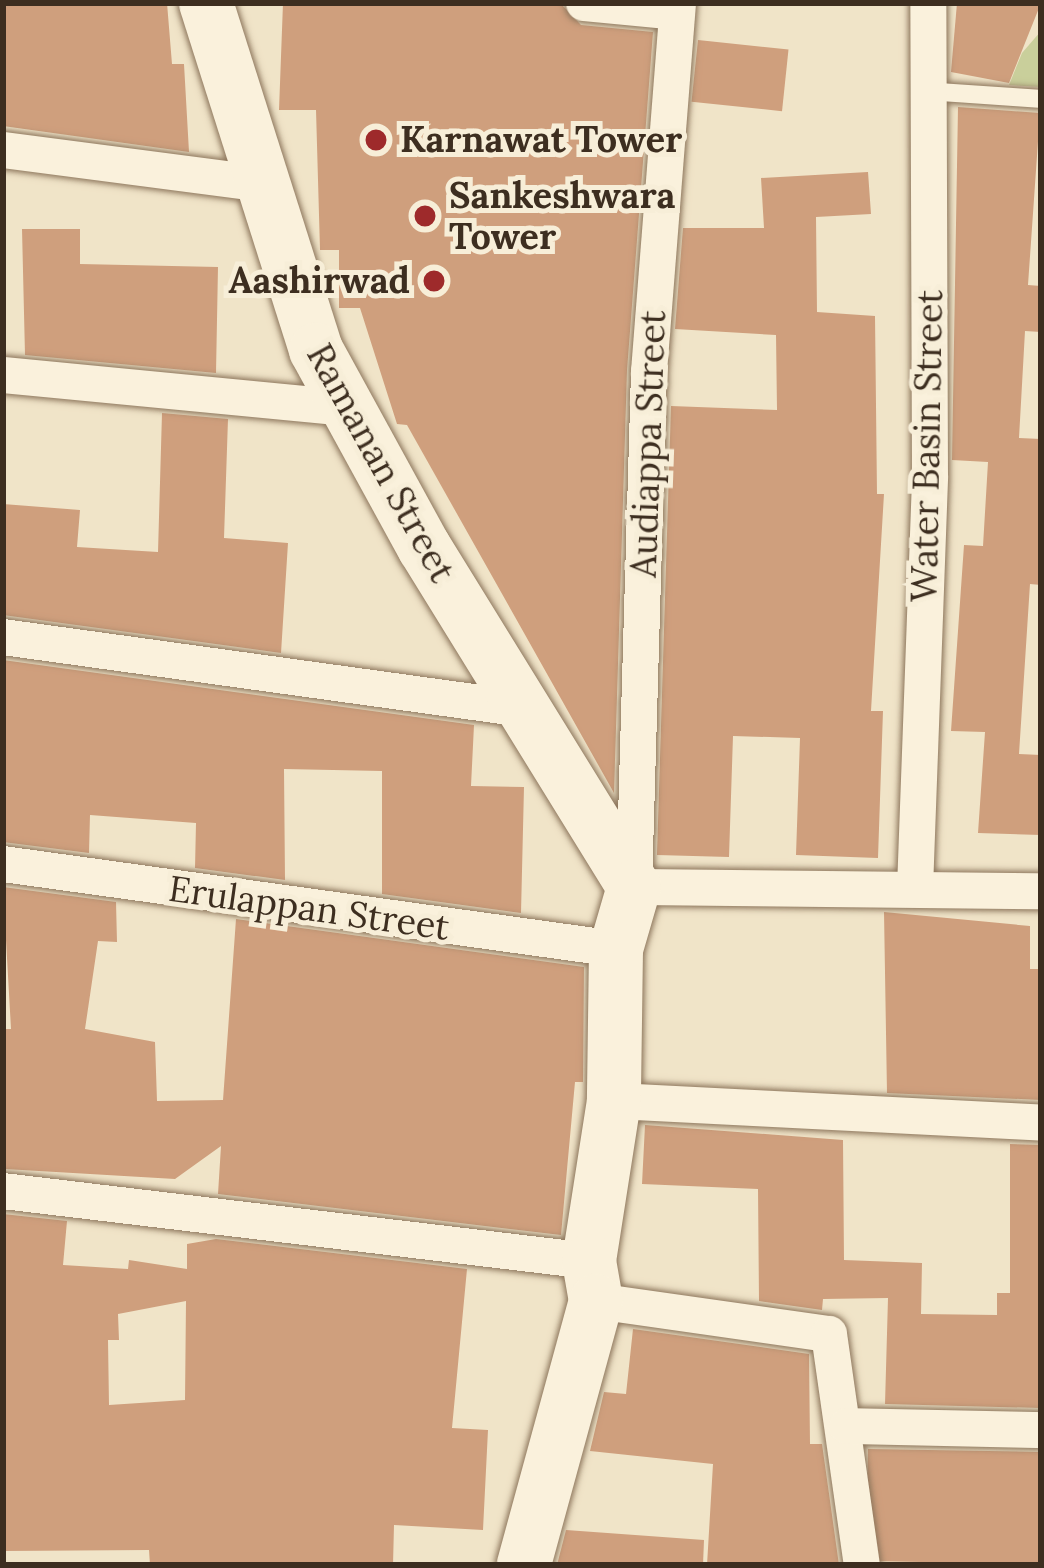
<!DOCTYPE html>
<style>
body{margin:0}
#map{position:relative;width:1044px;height:1568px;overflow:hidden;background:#f0e4c8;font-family:Lora,serif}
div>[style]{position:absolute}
.green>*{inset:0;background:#c9cf9b}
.building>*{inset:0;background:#cf9f7d;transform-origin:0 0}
.roads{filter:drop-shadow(0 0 3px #8d765c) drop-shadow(0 0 3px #8d765c)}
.lane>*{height:18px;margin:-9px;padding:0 9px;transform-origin:9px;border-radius:9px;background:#faf1dc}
.street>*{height:36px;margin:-18px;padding:0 18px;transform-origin:18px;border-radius:18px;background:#faf1dc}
.secondary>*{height:54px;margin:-27px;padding:0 27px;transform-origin:27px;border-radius:27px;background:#faf1dc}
.dots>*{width:33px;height:33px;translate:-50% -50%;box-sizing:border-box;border:6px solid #f7eed8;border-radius:50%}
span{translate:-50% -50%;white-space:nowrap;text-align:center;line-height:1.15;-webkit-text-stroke:10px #f7eed8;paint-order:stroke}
.poi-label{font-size:36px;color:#3d2e20;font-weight:700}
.left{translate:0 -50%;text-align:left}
.right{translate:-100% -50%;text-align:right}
.street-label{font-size:36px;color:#3d2e20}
.frame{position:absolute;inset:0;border:6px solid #3d2e20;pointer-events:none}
</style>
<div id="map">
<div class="green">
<i style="clip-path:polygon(1041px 31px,1041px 87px,1009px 85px,1022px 53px)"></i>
</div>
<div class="building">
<i style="clip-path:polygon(3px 3px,167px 3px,172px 64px,184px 64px,189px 152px,3px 126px)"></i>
<i style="clip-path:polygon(283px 3px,542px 3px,562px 5px,581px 25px,653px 32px,627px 370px,614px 793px,407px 425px,397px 424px,360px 308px,339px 308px,339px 250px,320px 250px,316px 110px,279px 110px)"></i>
<i style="clip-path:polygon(957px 3px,1041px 3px,1009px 83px,951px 72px)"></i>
<i style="left:698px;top:40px;width:91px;height:62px;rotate:6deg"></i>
<i style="clip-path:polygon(958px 107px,1040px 113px,1028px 285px,1041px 286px,1041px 332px,1025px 331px,1019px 438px,1041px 439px,1041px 585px,1030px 584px,1019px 754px,1041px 755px,1041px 835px,978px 833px,985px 732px,951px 731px,964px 545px,983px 546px,988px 462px,952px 460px)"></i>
<i style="clip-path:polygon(868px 172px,871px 214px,816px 217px,817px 312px,875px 316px,877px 494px,884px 494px,871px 711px,883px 711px,878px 858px,796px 855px,800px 738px,733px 736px,729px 857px,657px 855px,671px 406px,777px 410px,776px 335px,675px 329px,683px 228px,764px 228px,761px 178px)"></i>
<i style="clip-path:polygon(22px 229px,80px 229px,80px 264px,218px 267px,216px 373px,25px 355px)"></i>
<i style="clip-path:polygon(162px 413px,228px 419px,224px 538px,288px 543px,281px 653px,3px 615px,3px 504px,80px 510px,77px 547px,158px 552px)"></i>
<i style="clip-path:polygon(3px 660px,474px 725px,471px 786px,524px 787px,521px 913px,382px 894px,382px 771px,284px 769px,285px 880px,195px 868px,196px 823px,90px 815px,89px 853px,3px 842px)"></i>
<i style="clip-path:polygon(3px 887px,116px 902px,117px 942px,98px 941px,85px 1029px,155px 1042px,157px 1101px,223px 1100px,236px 919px,584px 967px,583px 1082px,575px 1082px,561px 1235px,218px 1194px,221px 1146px,175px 1179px,5px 1169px,3px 1029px,11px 1029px)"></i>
<i style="clip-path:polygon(884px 912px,1030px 926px,1030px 969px,1041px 969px,1041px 1100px,887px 1093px)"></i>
<i style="clip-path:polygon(645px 1125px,843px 1140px,844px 1260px,922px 1263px,921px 1314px,997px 1315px,997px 1293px,1010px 1293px,1010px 1144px,1041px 1145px,1041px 1408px,885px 1404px,888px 1298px,823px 1299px,822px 1310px,759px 1301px,758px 1189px,642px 1184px)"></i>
<i style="clip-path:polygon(evenodd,3px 1214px,67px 1221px,63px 1265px,128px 1269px,129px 1260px,187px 1269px,187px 1244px,216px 1239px,467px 1269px,452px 1428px,488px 1430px,483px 1530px,394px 1525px,393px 1565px,150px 1565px,149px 1550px,3px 1551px,3px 1214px,186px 1301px,185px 1400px,109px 1405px,108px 1340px,119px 1340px,118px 1314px,186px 1301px)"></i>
<i style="clip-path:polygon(633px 1329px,809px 1354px,810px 1444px,822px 1444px,839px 1565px,707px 1565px,713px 1464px,590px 1451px,604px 1392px,626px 1394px)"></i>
<i style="left:868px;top:1449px;width:173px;height:112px;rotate:1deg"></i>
<i style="clip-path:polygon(566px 1530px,704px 1540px,703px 1565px,557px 1565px)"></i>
</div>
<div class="roads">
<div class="lane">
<i style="left:925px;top:91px;width:116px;rotate:3.9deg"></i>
</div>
<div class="street">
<i style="left:584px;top:3px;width:93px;rotate:5.5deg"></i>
<i style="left:678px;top:3px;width:370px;rotate:94.5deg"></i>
<i style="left:649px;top:372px;width:515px;rotate:91.67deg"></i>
<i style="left:634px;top:887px;width:407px;rotate:0.6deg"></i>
<i style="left:3px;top:150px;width:256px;rotate:7.4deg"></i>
<i style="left:3px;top:375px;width:344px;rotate:5.5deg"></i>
<i style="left:3px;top:637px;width:526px;rotate:7.87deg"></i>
<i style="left:3px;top:864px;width:619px;rotate:7.89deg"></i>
<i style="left:915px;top:889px;width:413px;rotate:-87.9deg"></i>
<i style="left:930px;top:476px;width:473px;rotate:-90.2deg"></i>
<i style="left:614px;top:1101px;width:428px;rotate:2.9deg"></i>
<i style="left:3px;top:1191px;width:590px;rotate:6.81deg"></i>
<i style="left:596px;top:1301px;width:235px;rotate:8.1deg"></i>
<i style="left:829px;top:1334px;width:233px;rotate:81.9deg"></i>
<i style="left:847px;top:1426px;width:194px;rotate:1.2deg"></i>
</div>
<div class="secondary">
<i style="left:206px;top:3px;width:364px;rotate:72.4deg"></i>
<i style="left:316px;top:350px;width:225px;rotate:61.3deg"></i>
<i style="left:424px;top:547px;width:400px;rotate:58.3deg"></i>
<i style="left:634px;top:887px;width:65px;rotate:106.2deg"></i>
<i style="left:616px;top:949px;width:152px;rotate:90.8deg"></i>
<i style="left:614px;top:1101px;width:162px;rotate:98.9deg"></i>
<i style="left:589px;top:1261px;width:41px;rotate:80.1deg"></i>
<i style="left:596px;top:1301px;width:274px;rotate:105.3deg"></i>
</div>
</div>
<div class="dots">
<i style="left:376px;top:140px;background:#9e2a2b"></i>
<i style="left:425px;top:216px;background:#9e2a2b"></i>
<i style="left:434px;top:281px;background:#9e2a2b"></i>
</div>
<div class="poi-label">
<span class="left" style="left:400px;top:140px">Karnawat Tower</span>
<span class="left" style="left:449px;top:216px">Sankeshwara<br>Tower</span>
<span class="right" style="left:410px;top:281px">Aashirwad</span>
</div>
<div class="street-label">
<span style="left:648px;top:444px;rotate:-88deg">Audiappa Street</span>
<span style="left:927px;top:446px;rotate:-89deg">Water Basin Street</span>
<span style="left:381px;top:463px;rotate:61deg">Ramanan Street</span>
<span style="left:309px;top:908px;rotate:8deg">Erulappan Street</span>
</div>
<div class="frame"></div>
</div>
